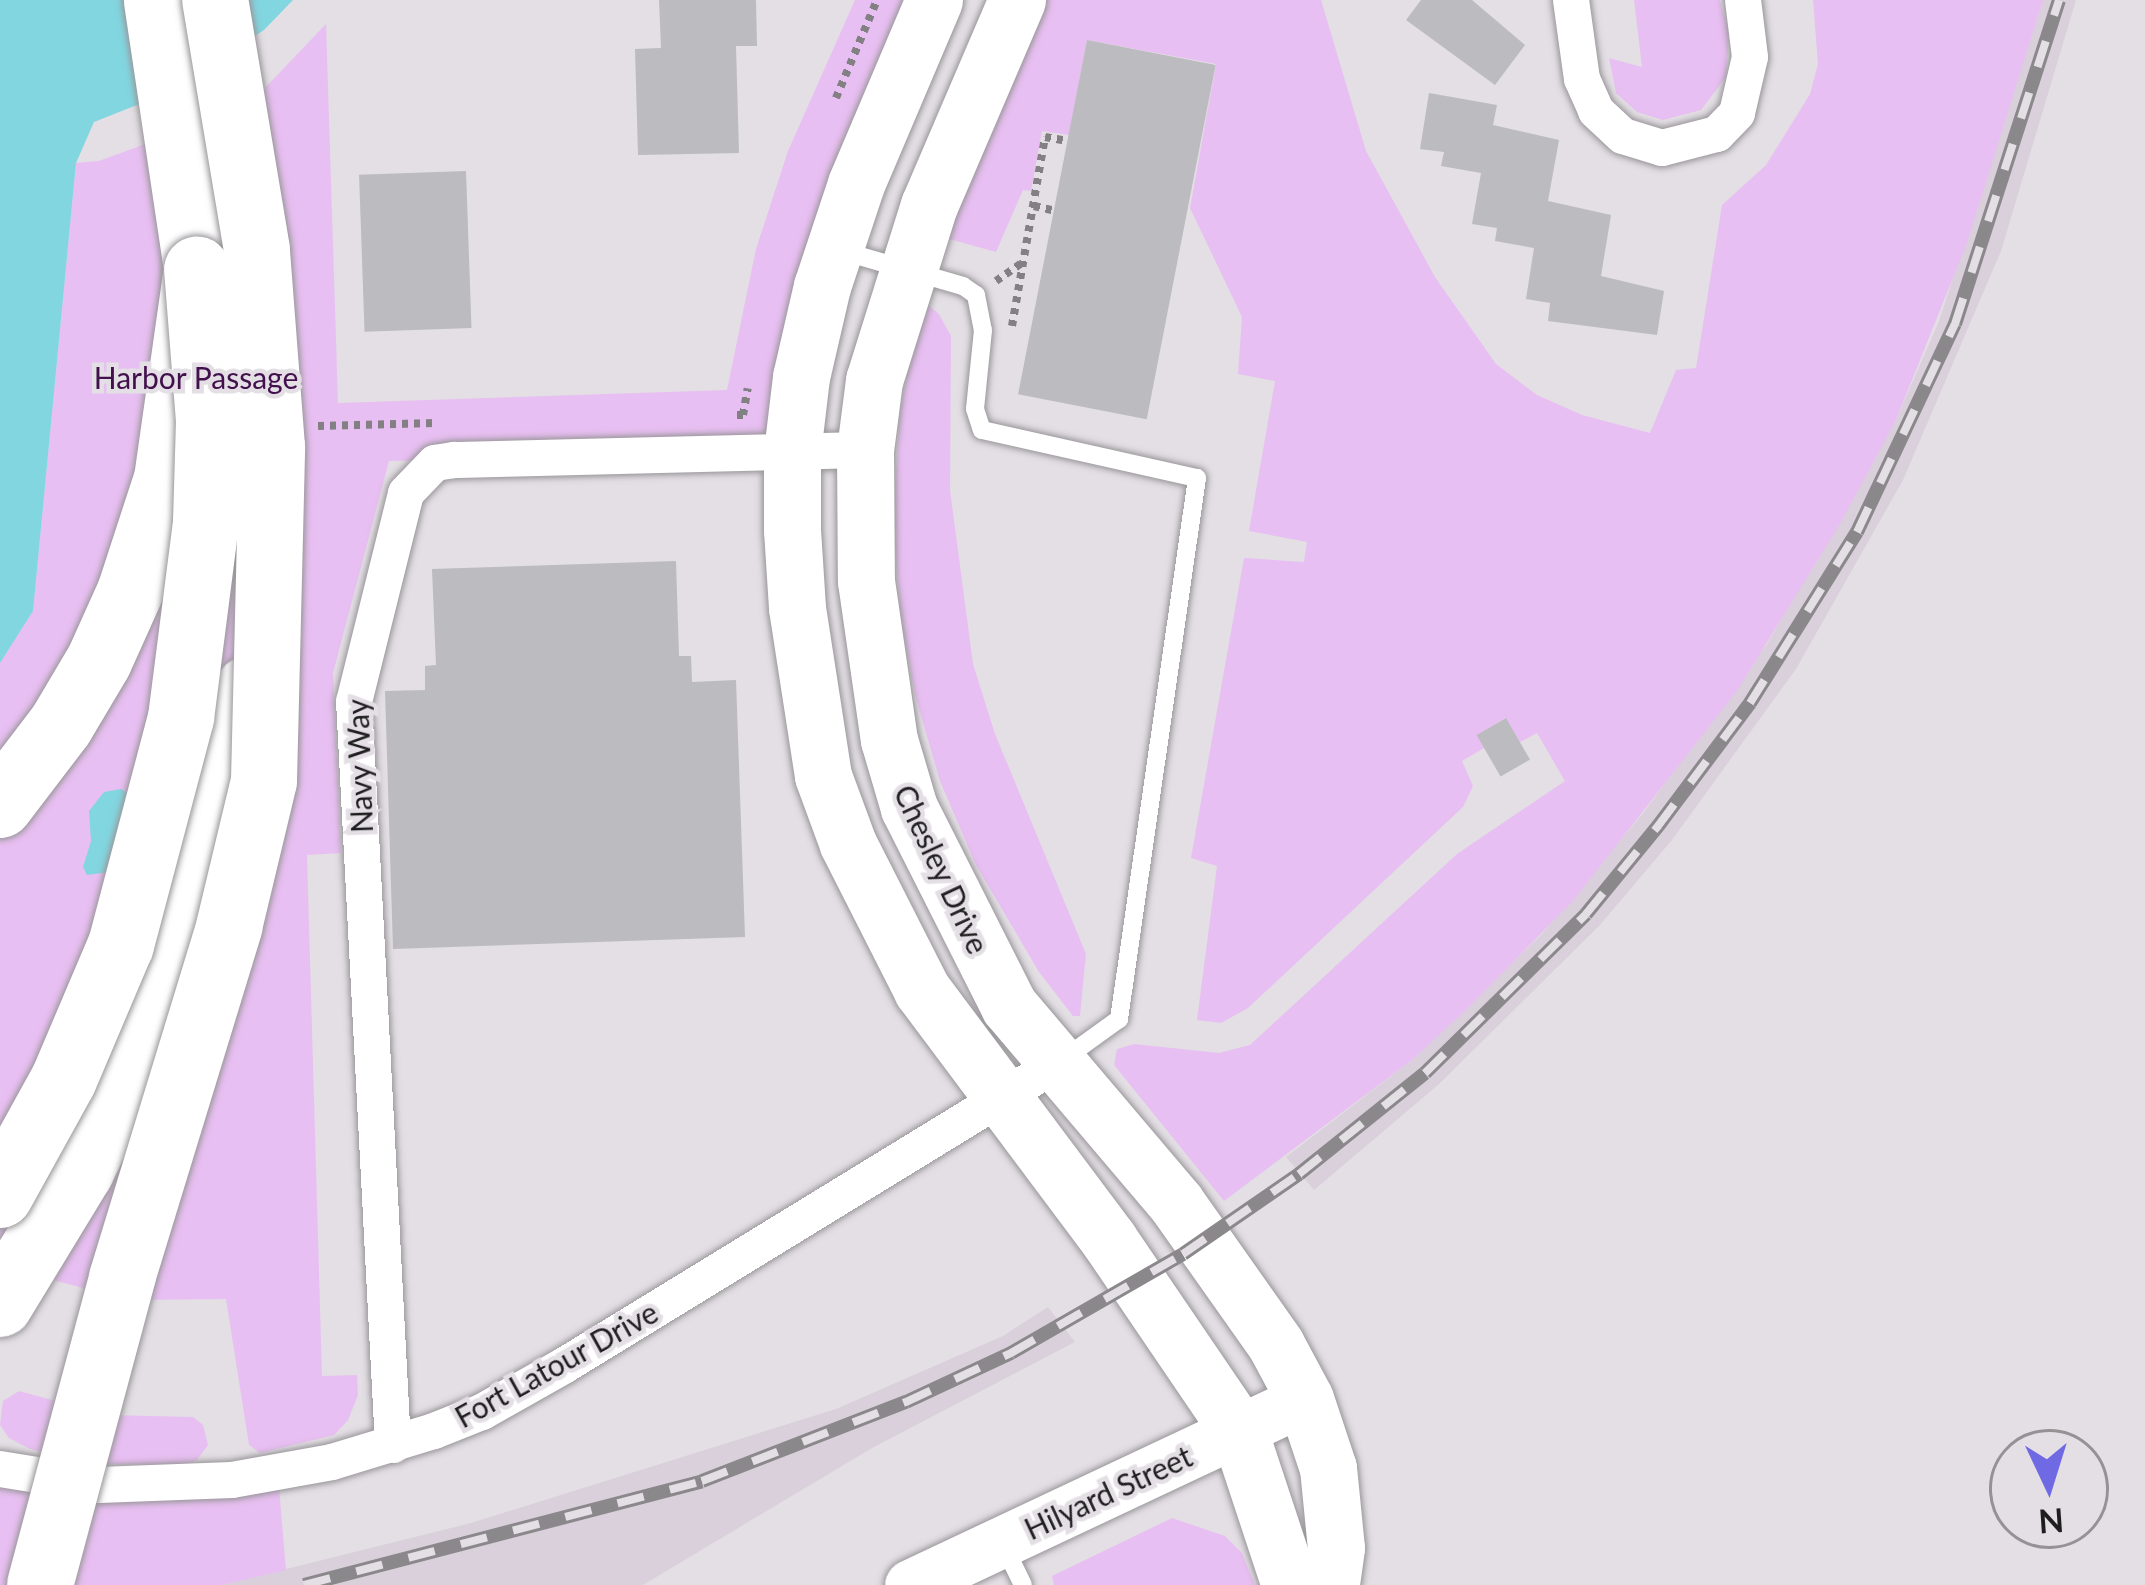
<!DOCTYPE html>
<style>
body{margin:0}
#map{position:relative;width:2145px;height:1585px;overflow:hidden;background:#e3dfe4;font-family:Lato,sans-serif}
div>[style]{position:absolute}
.built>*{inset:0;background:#d9d0db}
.green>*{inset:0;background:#e8bff2}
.water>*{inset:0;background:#82d6e0}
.building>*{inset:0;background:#bbbbc0;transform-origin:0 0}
.path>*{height:8px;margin-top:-4px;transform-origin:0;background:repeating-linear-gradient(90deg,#838083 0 6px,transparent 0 12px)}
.roads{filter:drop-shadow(0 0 3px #99969a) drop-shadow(0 0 3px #99969a)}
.lane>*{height:18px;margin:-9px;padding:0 9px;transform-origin:9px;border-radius:9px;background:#fff}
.street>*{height:36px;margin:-18px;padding:0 18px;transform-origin:18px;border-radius:18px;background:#fff}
.secondary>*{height:51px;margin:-25.5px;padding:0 25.5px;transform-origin:25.5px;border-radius:25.5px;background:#fff}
.primary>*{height:57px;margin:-28.5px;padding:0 28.5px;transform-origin:28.5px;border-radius:28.5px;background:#fff}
.highway>*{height:66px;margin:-33px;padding:0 33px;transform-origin:33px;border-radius:33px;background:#fff}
.rail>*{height:14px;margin-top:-7px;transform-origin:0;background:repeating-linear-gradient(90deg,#e3dfe4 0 27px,#8b888b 0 54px);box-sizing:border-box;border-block:3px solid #8b888b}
.bridges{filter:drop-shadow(0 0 3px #99969a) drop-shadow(0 0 3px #99969a)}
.highway-bridge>*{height:66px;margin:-33px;padding:0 33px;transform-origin:33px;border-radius:33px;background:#fff}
span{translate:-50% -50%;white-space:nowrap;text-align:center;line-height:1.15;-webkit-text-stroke:9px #e3dfe4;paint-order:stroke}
.park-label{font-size:30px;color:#41104d}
.street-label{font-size:30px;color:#1f1e1f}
.north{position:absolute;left:1989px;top:1429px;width:120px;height:120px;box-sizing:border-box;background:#e3dfe4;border:3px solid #959295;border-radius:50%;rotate:176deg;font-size:33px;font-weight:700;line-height:48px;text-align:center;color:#1f1e1f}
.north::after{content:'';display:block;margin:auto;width:42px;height:54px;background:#6f6ae4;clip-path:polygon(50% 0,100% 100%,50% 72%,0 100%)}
</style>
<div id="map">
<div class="built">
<i style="clip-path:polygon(2043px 0,2076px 0,2001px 251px,1903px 480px,1796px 669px,1672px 840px,1599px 926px,1438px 1085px,1314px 1190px,1286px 1157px,1412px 1060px,1542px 934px,1644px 812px,1767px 644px,1896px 420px,1939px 321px)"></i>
<i style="clip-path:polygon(1048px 1307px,1075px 1342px,872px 1448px,643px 1585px,222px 1585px,471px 1523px,836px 1409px,1003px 1336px)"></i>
</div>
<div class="green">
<i style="clip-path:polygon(855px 0,934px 0,792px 452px,389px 461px,333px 673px,341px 853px,307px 855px,322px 1376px,357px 1375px,358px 1395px,348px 1420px,334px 1435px,260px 1453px,249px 1445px,226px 1299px,128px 1300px,34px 1275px,0 1251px,0 663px,33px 610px,76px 163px,99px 161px,219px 117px,263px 90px,326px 24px,338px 403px,727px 390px,756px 249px,788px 151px)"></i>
<i style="clip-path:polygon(1045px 0,1321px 0,1366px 151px,1435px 277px,1496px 364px,1537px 395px,1582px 415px,1650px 433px,1676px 370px,1696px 368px,1722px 205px,1766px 165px,1810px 94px,1818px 64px,1813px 0,2043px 0,1967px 243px,1896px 420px,1840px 524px,1737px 691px,1573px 901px,1466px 1010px,1412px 1060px,1224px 1201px,1114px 1065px,1117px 1049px,1134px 1044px,1219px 1053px,1250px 1045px,1457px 854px,1565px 781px,1537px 733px,1520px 742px,1505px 718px,1477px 735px,1484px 748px,1462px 761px,1473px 786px,1463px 807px,1248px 1008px,1221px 1023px,1197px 1020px,1217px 866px,1191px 858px,1244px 558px,1304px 562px,1307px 542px,1249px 531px,1275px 381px,1238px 374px,1242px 317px,1190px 208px,1216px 64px,1087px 40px,1069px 135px,1042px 131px,1031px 191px,1023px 190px,996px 252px,942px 237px)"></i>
<i style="clip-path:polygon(1634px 0,1720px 0,1729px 33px,1726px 77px,1701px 110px,1663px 120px,1637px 112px,1616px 93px,1609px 58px,1642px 67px)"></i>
<i style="clip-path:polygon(922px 300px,939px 314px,951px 336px,950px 490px,973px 664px,995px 734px,1086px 954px,1080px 1016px,1073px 1016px,1039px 972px,976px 865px,940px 781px,915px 695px,901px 621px,893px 522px,900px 409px)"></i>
<i style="clip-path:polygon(19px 1391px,107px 1415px,193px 1417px,203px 1425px,208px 1445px,197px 1460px,183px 1465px,94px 1464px,30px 1449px,9px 1438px,0 1425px,3px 1401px)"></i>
<i style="clip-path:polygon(0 1469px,278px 1475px,286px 1570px,222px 1585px,0 1585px)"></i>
<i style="clip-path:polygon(1172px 1518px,1225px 1536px,1242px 1553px,1255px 1585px,1054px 1585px,1052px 1576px)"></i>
</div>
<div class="water">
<i style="clip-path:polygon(0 0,293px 0,264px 30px,167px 93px,94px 122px,76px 163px,33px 611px,0 663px)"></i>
<i style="clip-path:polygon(121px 789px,129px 794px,109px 872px,87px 875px,83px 867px,91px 841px,89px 811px,104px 792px)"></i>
</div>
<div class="building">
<i style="clip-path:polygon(659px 0,756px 0,757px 46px,736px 46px,739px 153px,638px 155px,635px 49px,661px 48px)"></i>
<i style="clip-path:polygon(1421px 0,1472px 0,1525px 45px,1495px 85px,1406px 20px)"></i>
<i style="left:1087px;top:40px;width:131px;height:361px;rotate:11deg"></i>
<i style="clip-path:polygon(1429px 93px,1497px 105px,1493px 125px,1559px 140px,1548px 201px,1611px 215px,1601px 276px,1664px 291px,1657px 335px,1548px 321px,1550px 303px,1526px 299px,1534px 248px,1495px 241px,1497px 228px,1472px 224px,1481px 173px,1441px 166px,1444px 152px,1420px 149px)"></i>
<i style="left:466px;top:171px;width:157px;height:107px;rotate:88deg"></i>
<i style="clip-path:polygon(676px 561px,679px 656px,691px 656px,692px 682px,736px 680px,745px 937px,393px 949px,385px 691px,425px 690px,425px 666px,436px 665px,432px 569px)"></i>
<i style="left:1506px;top:718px;width:48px;height:34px;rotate:60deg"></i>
</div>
<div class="path">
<i style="left:836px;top:98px;width:106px;rotate:-67.3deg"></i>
<i style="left:1034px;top:206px;width:23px;rotate:13deg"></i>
<i style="left:996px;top:281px;width:33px;rotate:-35deg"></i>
<i style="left:1012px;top:326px;width:192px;rotate:-80.1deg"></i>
<i style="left:1045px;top:137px;width:23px;rotate:10deg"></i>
<i style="left:737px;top:415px;width:6px"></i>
<i style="left:743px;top:415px;width:27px;rotate:-80deg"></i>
<i style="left:318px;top:426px;width:117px;rotate:-1.5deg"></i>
</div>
<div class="roads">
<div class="lane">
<i style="left:839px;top:250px;width:129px;rotate:16.2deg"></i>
<i style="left:963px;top:286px;width:16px;rotate:35deg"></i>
<i style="left:976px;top:295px;width:36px;rotate:79deg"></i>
<i style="left:983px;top:330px;width:79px;rotate:95.8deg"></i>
<i style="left:975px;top:409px;width:22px;rotate:72deg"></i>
<i style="left:982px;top:430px;width:220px;rotate:12.6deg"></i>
<i style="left:1197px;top:478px;width:547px;rotate:98.2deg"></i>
<i style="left:1119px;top:1019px;width:67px;rotate:144.2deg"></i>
<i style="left:1004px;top:1546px;width:43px;rotate:64deg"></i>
</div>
<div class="street">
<i style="left:1571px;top:0;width:80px;rotate:82.1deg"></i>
<i style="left:1582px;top:79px;width:35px;rotate:66deg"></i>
<i style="left:1596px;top:111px;width:37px;rotate:43deg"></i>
<i style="left:1623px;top:136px;width:41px;rotate:17.1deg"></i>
<i style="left:1662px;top:148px;width:57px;rotate:-14.3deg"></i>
<i style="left:1717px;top:134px;width:29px;rotate:-46deg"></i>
<i style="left:1737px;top:113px;width:57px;rotate:-76.9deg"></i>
<i style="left:1750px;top:57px;width:57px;rotate:-97deg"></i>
<i style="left:393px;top:1445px;width:744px;rotate:-93deg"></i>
<i style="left:354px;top:702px;width:215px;rotate:-76deg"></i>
<i style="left:406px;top:493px;width:42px;rotate:-46deg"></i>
<i style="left:435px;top:463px;width:20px;rotate:-9deg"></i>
<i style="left:455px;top:460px;width:410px;rotate:-1.4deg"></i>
<i style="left:0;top:1469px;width:100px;rotate:9.2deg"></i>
<i style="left:99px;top:1485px;width:133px;rotate:-2.2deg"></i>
<i style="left:232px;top:1480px;width:102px;rotate:-10.2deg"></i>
<i style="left:332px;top:1462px;width:107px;rotate:-16.9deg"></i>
<i style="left:434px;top:1431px;width:52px;rotate:-21.6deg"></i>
<i style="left:482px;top:1412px;width:95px;rotate:-29.5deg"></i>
<i style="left:565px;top:1365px;width:575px;rotate:-31.48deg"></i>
</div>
<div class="secondary">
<i style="left:910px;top:1585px;width:437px;rotate:-25.2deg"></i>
</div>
<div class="primary">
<i style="left:934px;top:0;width:200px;rotate:113deg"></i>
<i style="left:856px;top:184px;width:108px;rotate:108.4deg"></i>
<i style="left:822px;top:286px;width:93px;rotate:103deg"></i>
<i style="left:801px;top:377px;width:76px;rotate:96.8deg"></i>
<i style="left:792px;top:452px;width:78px;rotate:90deg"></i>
<i style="left:792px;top:530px;width:78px;rotate:86.3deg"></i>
<i style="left:797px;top:608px;width:170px;rotate:81.2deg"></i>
<i style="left:823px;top:776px;width:72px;rotate:69.8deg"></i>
<i style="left:848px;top:844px;width:164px;rotate:63.1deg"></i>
<i style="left:922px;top:990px;width:312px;rotate:53.2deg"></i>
<i style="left:1109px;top:1240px;width:231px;rotate:55.8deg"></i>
<i style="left:1239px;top:1431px;width:162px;rotate:71.7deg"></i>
<i style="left:1017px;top:0;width:223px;rotate:113.2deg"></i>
<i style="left:929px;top:205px;width:183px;rotate:107.4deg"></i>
<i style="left:874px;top:380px;width:71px;rotate:97.3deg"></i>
<i style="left:865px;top:450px;width:131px;rotate:89.6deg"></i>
<i style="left:866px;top:581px;width:161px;rotate:81.8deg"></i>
<i style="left:889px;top:740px;width:71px;rotate:73.6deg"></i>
<i style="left:909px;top:808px;width:222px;rotate:63.2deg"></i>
<i style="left:1009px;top:1006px;width:258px;rotate:49.7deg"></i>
<i style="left:1176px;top:1203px;width:174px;rotate:54.8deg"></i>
<i style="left:1276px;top:1345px;width:61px;rotate:61.8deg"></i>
<i style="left:1305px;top:1399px;width:73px;rotate:71.6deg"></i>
<i style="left:1328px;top:1468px;width:80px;rotate:84.3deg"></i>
<i style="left:1336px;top:1548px;width:37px;rotate:98deg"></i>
</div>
<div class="highway">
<i style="left:0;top:805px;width:101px;rotate:-52.7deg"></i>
<i style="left:61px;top:725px;width:74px;rotate:-59.3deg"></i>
<i style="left:99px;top:661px;width:76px;rotate:-65.8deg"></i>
<i style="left:130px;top:592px;width:119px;rotate:-71.9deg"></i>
<i style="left:167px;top:479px;width:212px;rotate:-81.9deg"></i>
<i style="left:197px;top:269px;width:272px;rotate:-98.5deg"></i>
<i style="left:0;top:1304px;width:156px;rotate:-58.7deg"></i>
<i style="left:81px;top:1171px;width:159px;rotate:-64.2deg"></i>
<i style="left:150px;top:1028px;width:166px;rotate:-71deg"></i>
<i style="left:204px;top:871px;width:187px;rotate:-76.4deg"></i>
</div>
</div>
<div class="rail">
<i style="left:304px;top:1585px;width:411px;rotate:-14.6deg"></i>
<i style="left:702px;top:1481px;width:219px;rotate:-21.2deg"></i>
<i style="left:906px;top:1402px;width:116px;rotate:-25deg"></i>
<i style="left:1011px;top:1353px;width:198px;rotate:-29.9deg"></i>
<i style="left:1183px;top:1254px;width:141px;rotate:-34.6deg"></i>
<i style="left:1299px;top:1174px;width:161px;rotate:-38.7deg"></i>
<i style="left:1425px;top:1073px;width:226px;rotate:-44.6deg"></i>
<i style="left:1586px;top:914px;width:114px;rotate:-50.7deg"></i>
<i style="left:1658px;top:826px;width:154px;rotate:-53.2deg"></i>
<i style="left:1750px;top:703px;width:202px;rotate:-58deg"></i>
<i style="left:1857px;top:532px;width:230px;rotate:-64.8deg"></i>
<i style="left:1955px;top:324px;width:340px;rotate:-72.2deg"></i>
</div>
<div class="bridges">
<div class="highway-bridge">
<i style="left:0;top:1195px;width:132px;rotate:-61.1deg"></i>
<i style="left:64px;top:1079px;width:146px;rotate:-67deg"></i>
<i style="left:121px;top:945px;width:235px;rotate:-75.2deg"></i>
<i style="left:181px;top:718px;width:198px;rotate:-82.7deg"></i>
<i style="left:206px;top:522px;width:101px;rotate:-88.3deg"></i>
<i style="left:209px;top:421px;width:152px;rotate:-94.5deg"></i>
<i style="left:40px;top:1585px;width:318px;rotate:-75deg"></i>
<i style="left:122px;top:1278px;width:367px;rotate:-73deg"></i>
<i style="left:229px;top:927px;width:150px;rotate:-76.5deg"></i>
<i style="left:264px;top:781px;width:334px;rotate:-88.6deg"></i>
<i style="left:272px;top:447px;width:198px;rotate:-94.4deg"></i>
<i style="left:257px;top:250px;width:254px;rotate:-99.5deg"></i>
</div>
</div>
<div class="park-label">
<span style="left:196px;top:377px">Harbor Passage</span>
</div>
<div class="street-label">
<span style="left:359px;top:766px;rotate:-92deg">Navy Way</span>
<span style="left:942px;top:869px;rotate:65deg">Chesley Drive</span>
<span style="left:556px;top:1364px;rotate:-29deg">Fort Latour Drive</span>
<span style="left:1108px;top:1492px;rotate:-25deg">Hilyard Street</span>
</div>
<div class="north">N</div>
</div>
